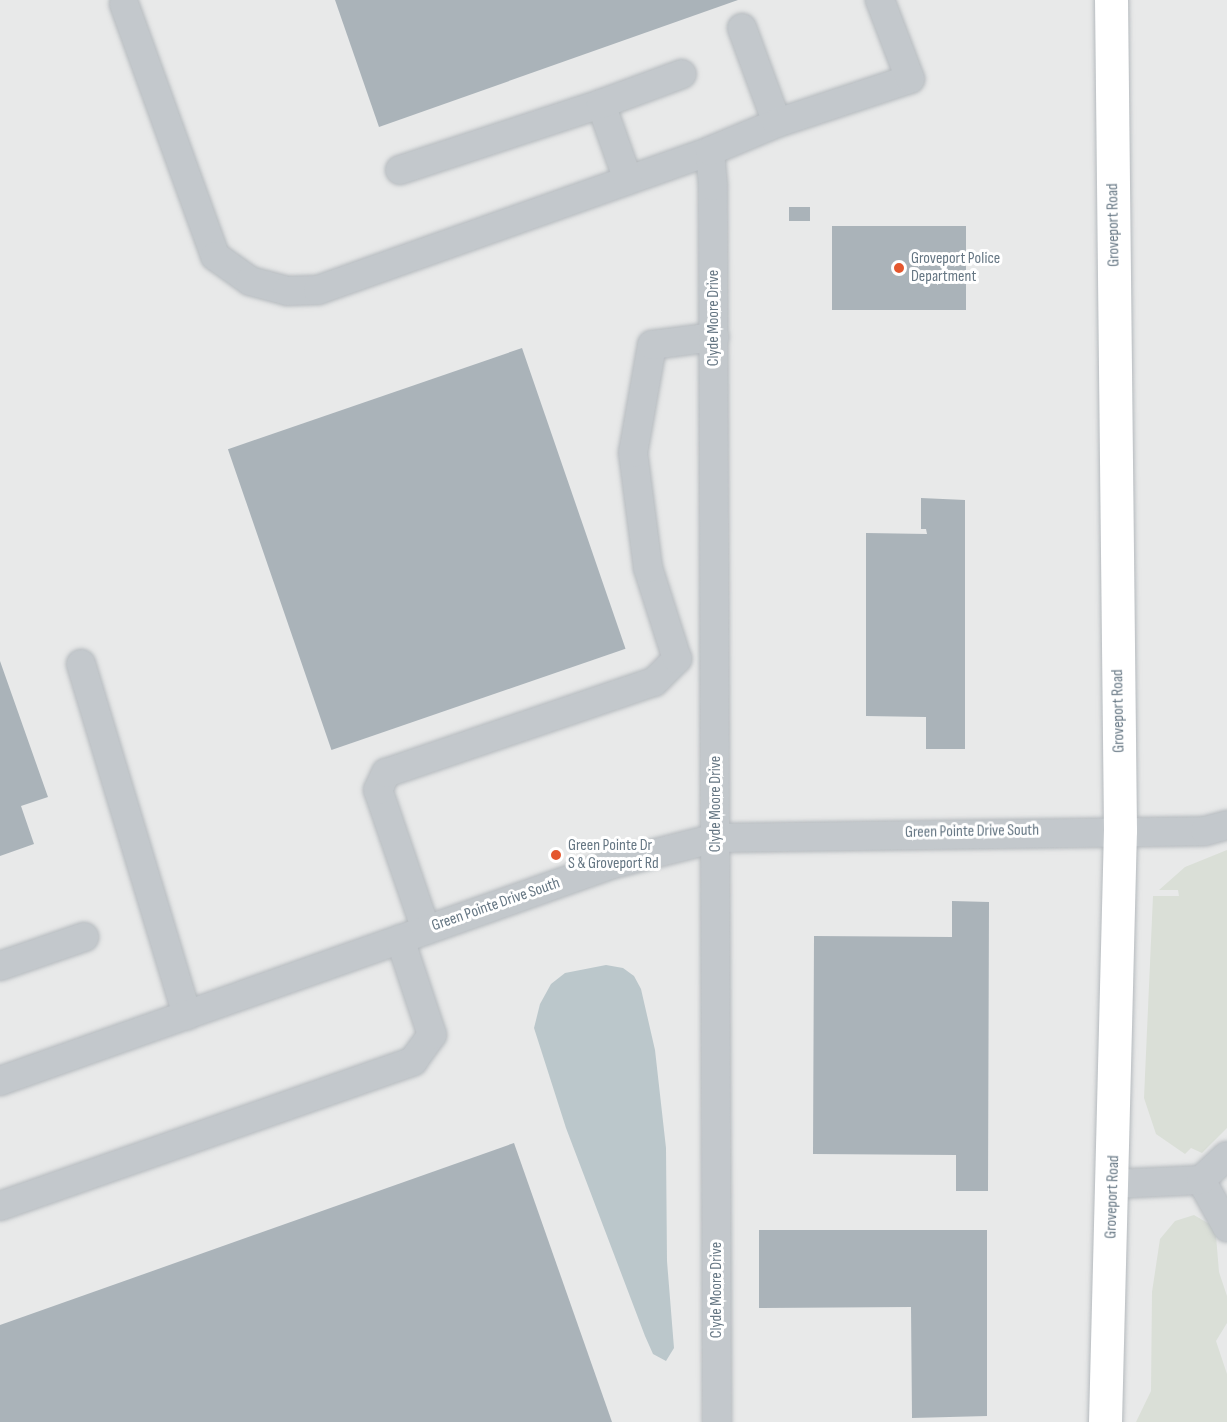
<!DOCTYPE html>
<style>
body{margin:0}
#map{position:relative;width:1227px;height:1422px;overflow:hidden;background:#fafaf8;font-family:"Sofia Sans Condensed",sans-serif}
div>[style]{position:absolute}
.built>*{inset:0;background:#e8e9e9;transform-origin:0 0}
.green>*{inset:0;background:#dadfd7}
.water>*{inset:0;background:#bbc7cb}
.building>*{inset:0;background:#aab3b9;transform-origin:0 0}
.roads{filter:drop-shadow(0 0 2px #b5babe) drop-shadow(0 0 2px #b5babe)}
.minor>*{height:28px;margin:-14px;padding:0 14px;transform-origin:14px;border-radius:14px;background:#c3c8cc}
.major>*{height:33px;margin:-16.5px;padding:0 16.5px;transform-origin:16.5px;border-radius:16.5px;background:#fff}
.dots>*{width:16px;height:16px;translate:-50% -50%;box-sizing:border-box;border:3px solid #fff;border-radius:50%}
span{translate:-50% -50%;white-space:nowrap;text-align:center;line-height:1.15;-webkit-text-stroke:6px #fff;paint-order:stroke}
.street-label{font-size:16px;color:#657683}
.poi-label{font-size:16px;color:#657683}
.left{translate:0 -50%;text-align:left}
</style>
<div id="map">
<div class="built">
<i style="left:0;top:0;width:1227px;height:1422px"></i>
</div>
<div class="green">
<i style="clip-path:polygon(1227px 850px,1227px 1128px,1202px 1153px,1191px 1148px,1185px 1154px,1156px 1134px,1144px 1098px,1153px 896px,1179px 896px,1178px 890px,1159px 890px,1185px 867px)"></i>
<i style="clip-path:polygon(1194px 1215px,1211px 1225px,1216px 1236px,1219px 1272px,1227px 1296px,1227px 1323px,1216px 1341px,1227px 1374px,1227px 1422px,1136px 1422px,1151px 1391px,1152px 1292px,1160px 1239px,1175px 1221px)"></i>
</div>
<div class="water">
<i style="clip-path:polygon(606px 965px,623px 968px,634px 976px,641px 989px,655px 1050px,666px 1148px,667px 1261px,674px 1348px,666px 1361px,653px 1354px,645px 1336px,566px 1128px,534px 1028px,540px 1004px,551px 984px,565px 973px)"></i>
</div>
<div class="building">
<i style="clip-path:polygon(335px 0,738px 0,379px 127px)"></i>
<i style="left:789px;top:207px;width:21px;height:14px"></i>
<i style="left:832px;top:226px;width:134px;height:84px"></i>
<i style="left:522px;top:348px;width:318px;height:311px;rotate:71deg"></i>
<i style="clip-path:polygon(921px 498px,965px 500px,965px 749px,926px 749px,926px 717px,866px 716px,866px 533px,927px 534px,926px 529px,921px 529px)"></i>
<i style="clip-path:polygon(0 661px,48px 797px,21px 806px,34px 844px,0 856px)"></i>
<i style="clip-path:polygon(952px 901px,989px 902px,988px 1191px,956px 1191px,956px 1155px,813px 1154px,814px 936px,952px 937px)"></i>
<i style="clip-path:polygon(514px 1143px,612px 1422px,0 1422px,0 1325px)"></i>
<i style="clip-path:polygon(759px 1230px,987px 1230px,987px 1416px,912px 1418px,911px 1307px,759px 1308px)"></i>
</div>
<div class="roads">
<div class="minor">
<i style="left:124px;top:4px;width:268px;rotate:70.1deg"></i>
<i style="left:215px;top:256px;width:43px;rotate:35.5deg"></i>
<i style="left:250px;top:281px;width:38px;rotate:15deg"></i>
<i style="left:287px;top:291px;width:31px;rotate:-2deg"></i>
<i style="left:318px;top:290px;width:416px;rotate:-19.5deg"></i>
<i style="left:742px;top:28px;width:101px;rotate:69.8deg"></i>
<i style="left:400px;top:170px;width:212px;rotate:-18.2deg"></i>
<i style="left:628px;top:180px;width:81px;rotate:-109.6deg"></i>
<i style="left:601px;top:104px;width:86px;rotate:-20.3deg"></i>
<i style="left:81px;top:664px;width:367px;rotate:73.2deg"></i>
<i style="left:426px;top:930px;width:148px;rotate:-108.9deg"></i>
<i style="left:378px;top:790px;width:19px;rotate:-65deg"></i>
<i style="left:386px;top:773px;width:283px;rotate:-18.8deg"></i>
<i style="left:654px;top:682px;width:33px;rotate:-45deg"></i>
<i style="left:677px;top:659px;width:96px;rotate:-107.7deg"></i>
<i style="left:648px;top:568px;width:116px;rotate:-97.4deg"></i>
<i style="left:633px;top:453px;width:110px;rotate:-80deg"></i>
<i style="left:652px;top:345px;width:63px;rotate:-7.4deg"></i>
<i style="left:0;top:966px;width:89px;rotate:-19deg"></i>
<i style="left:0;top:1081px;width:650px;rotate:-19.49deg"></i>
<i style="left:613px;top:864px;width:106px;rotate:-14.2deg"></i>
<i style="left:716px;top:838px;width:489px;rotate:-0.8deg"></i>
<i style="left:1205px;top:831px;width:23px;rotate:-15deg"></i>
<i style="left:1201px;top:1180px;width:54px;rotate:61deg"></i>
<i style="left:1114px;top:1184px;width:87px;rotate:-2.6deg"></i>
<i style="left:1201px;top:1180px;width:35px;rotate:-43deg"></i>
<i style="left:0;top:1206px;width:438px;rotate:-19.3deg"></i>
<i style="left:413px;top:1061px;width:32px;rotate:-54deg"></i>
<i style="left:432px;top:1035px;width:101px;rotate:-108.4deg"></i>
<i style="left:717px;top:1422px;width:1236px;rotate:-90.19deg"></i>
<i style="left:713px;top:186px;width:35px;rotate:-95deg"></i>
<i style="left:710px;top:151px;width:73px;rotate:-22.7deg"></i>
<i style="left:777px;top:123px;width:140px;rotate:-18.3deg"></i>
<i style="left:910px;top:79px;width:85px;rotate:-110.8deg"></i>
</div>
<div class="major">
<i style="left:1105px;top:1422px;width:592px;rotate:-88.55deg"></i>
<i style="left:1120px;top:830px;width:830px;rotate:-90.62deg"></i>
</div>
</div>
<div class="dots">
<i style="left:899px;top:268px;background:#e4572e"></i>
<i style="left:556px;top:855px;background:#e4572e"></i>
</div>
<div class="street-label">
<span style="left:1114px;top:225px;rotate:-91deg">Groveport Road</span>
<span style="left:714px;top:318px;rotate:-90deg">Clyde Moore Drive</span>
<span style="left:1119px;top:711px;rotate:-91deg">Groveport Road</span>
<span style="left:716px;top:804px;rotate:-90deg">Clyde Moore Drive</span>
<span style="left:972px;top:832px;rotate:-1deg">Green Pointe Drive South</span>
<span style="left:496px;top:905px;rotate:-19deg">Green Pointe Drive South</span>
<span style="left:1113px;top:1197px;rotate:-88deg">Groveport Road</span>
<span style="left:717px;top:1290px;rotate:-90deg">Clyde Moore Drive</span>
</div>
<div class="poi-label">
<span class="left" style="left:911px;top:268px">Groveport Police<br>Department</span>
<span class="left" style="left:568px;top:855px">Green Pointe Dr<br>S &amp; Groveport Rd</span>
</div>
</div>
